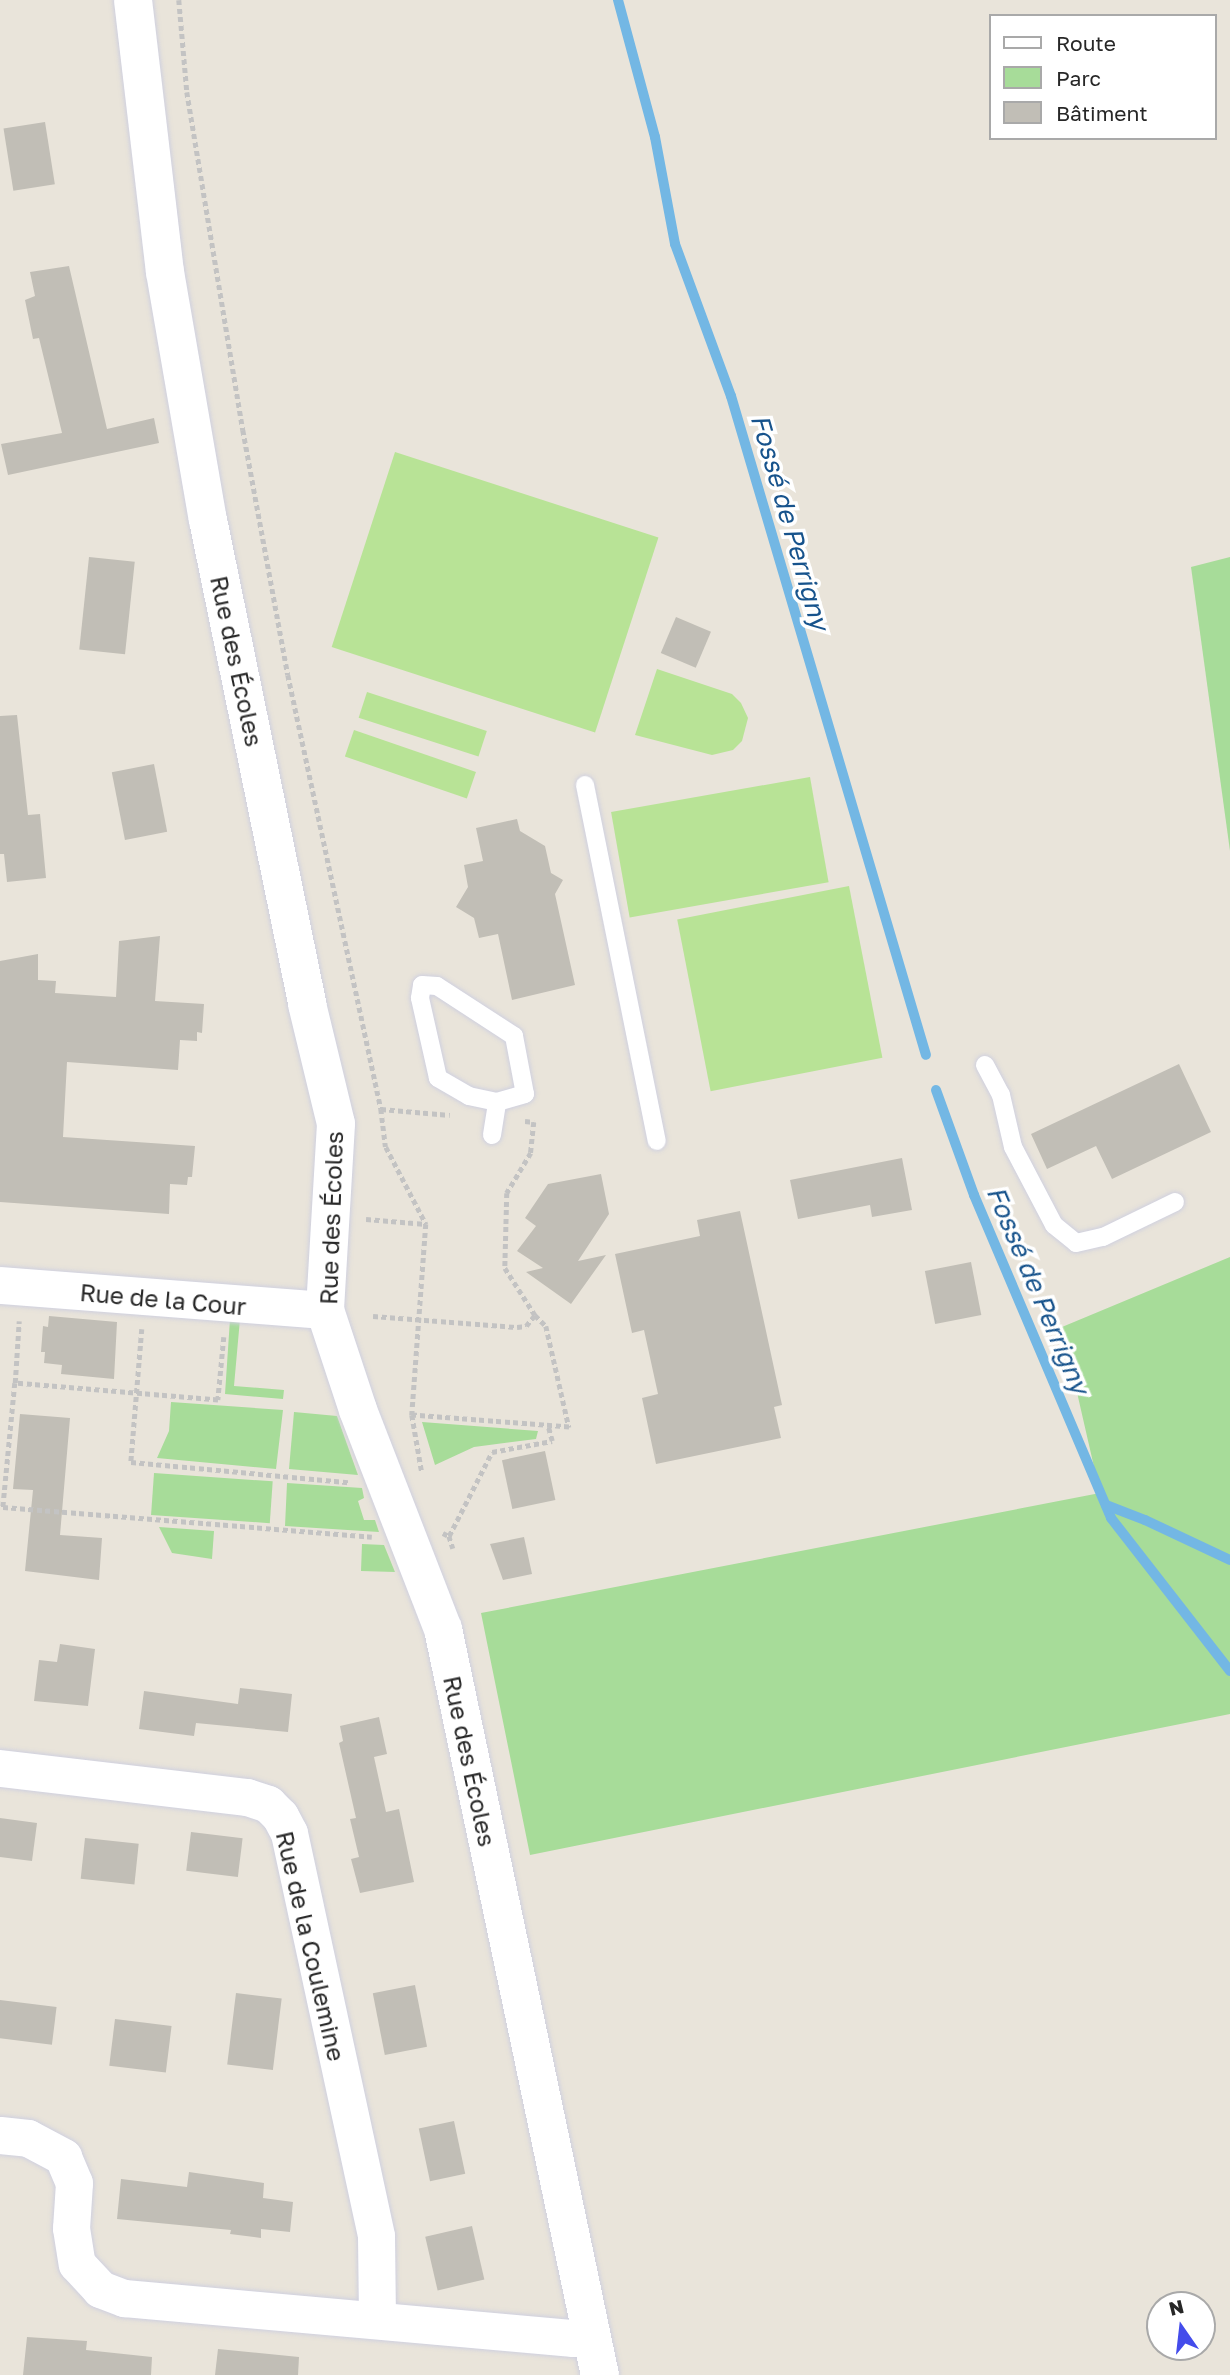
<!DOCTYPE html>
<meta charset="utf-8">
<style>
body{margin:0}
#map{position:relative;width:1230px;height:2375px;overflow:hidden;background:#e9e4da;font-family:"Golos Text",sans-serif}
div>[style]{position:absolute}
.green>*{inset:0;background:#a7dc99;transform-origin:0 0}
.pitch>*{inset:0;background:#b8e396;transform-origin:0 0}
.stream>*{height:10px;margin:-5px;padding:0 5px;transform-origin:5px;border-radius:5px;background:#73b7e4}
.building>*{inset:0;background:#c1beb6;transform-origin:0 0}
.path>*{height:4.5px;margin-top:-2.25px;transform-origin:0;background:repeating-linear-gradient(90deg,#c3c3c3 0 5px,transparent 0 8.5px)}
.roads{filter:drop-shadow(0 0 2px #cfd0df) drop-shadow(0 0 2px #cfd0df)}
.lane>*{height:18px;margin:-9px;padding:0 9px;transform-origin:9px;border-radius:9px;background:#fff}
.street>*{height:37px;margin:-18.5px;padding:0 18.5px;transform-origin:18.5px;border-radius:18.5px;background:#fff}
.secondary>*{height:38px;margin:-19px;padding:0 19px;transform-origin:19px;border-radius:19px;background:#fff}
span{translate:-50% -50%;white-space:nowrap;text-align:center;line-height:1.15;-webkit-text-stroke:7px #fff;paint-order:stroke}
.street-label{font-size:24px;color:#272727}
.water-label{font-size:26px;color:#17538c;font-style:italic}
.legend{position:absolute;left:989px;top:14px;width:228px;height:126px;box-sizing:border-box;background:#fff;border:2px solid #a9a9a9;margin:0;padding:9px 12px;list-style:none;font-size:21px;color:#272727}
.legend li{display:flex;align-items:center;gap:14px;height:35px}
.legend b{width:35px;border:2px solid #a9a9a9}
.north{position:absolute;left:1146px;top:2291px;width:70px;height:70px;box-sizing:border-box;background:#fff;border:2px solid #a9a9a9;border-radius:50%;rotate:346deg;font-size:19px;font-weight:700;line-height:28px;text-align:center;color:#272727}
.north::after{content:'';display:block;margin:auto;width:24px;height:32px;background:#444ceb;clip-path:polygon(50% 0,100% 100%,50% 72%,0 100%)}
</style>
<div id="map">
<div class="green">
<i style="clip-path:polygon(1230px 557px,1230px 851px,1191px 567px)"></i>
<i style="clip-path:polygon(1230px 1257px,1230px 1714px,530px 1855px,481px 1613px,1100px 1493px,1062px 1327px)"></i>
<i style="clip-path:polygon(230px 1319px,240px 1319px,234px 1386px,284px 1390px,283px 1399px,225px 1394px)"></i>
<i style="clip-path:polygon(171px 1402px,283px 1410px,276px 1469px,157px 1458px,169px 1431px)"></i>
<i style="clip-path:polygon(294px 1412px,337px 1416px,358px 1475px,289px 1469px)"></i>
<i style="clip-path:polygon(422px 1422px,538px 1431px,536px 1439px,474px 1447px,435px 1465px)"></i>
<i style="left:154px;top:1473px;width:119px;height:42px;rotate:4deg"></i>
<i style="clip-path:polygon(287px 1483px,362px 1488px,364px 1498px,358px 1501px,364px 1520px,375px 1520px,379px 1532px,285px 1526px)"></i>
<i style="clip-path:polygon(159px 1527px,214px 1531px,212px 1559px,172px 1553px)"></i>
<i style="clip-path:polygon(362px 1544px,384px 1545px,395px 1572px,361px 1571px)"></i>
</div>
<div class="pitch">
<i style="left:395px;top:452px;width:277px;height:205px;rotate:18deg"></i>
<i style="clip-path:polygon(657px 669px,732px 694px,741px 703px,748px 718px,742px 741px,733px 750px,712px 755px,635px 735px)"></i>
<i style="left:367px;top:692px;width:126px;height:27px;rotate:18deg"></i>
<i style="left:354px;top:730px;width:129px;height:28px;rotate:19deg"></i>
<i style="left:810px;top:777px;width:107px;height:202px;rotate:80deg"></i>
<i style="left:849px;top:886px;width:175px;height:175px;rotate:79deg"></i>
</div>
<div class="stream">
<i style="left:618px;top:0;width:142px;rotate:74.9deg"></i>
<i style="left:655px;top:137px;width:109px;rotate:79.4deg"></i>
<i style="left:675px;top:244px;width:162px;rotate:69.8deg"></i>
<i style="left:731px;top:396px;width:687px;rotate:73.52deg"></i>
<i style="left:936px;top:1090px;width:112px;rotate:70.1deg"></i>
<i style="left:974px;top:1195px;width:351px;rotate:67deg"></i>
<i style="left:1111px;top:1518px;width:194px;rotate:52.1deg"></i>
<i style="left:1106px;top:1505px;width:42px;rotate:21deg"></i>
<i style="left:1145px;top:1520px;width:94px;rotate:25.2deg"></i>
</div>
<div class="building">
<i style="left:45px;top:122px;width:63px;height:42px;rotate:81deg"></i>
<i style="clip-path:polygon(69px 266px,107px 429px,154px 418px,159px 443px,8px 475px,1px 444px,62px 433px,39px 338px,33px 339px,25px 300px,35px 296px,30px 272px)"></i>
<i style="left:89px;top:557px;width:46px;height:93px;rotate:6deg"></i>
<i style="left:676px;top:617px;width:38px;height:39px;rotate:23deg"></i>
<i style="clip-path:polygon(17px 715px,28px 815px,40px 814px,46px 878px,7px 882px,4px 854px,0 854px,0 716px)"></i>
<i style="left:154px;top:764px;width:69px;height:43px;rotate:79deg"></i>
<i style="clip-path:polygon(517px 819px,520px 831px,545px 846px,551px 873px,563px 880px,555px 894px,575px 985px,512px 1000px,498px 934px,479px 938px,474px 918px,456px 907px,468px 887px,464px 865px,483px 861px,476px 828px)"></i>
<i style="clip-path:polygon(160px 936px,155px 1001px,204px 1004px,202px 1033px,197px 1032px,197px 1041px,180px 1040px,178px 1070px,67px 1062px,63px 1137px,195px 1146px,192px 1177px,188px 1177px,187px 1185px,170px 1184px,169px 1214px,0 1202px,0 961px,38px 954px,38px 980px,56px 981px,55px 993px,116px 997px,119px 941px)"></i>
<i style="clip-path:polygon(1179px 1064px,1211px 1132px,1112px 1179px,1096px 1146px,1047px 1169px,1031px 1134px)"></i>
<i style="clip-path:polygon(902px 1158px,912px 1210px,872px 1217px,870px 1205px,798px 1219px,790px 1180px)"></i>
<i style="clip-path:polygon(601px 1174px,609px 1214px,578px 1261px,606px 1255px,571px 1304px,526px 1272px,543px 1268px,517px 1251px,536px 1226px,525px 1218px,548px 1184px)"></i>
<i style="clip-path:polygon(740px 1211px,782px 1405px,774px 1407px,781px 1438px,656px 1464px,642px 1398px,658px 1394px,644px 1330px,632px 1333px,615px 1254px,700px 1236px,697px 1220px)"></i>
<i style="left:971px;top:1262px;width:54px;height:47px;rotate:79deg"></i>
<i style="clip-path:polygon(49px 1316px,117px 1322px,114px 1379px,61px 1374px,62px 1365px,44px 1363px,45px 1352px,41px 1352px,43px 1326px,48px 1327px)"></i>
<i style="clip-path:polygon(20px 1414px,70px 1418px,60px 1535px,102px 1538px,99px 1580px,25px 1571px,33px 1490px,13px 1489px)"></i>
<i style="left:545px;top:1451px;width:50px;height:44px;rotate:78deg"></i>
<i style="clip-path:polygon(524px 1537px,532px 1574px,503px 1580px,490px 1544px)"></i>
<i style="clip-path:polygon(60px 1644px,95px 1649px,88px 1706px,34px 1701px,39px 1660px,57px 1662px)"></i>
<i style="clip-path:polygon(240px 1688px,292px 1694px,288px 1732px,196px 1723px,194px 1736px,139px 1729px,144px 1691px,238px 1704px)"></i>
<i style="clip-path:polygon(379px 1717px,387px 1754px,374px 1757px,386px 1812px,399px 1809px,414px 1882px,360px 1893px,351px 1859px,359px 1857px,350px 1819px,356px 1818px,339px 1743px,343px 1741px,340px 1726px)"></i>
<i style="clip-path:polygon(0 1818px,37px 1823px,32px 1861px,0 1857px)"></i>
<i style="left:191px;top:1832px;width:52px;height:39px;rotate:7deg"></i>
<i style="left:85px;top:1838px;width:54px;height:41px;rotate:6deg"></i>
<i style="left:415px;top:1985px;width:63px;height:43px;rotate:79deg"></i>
<i style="left:236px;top:1993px;width:46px;height:72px;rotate:7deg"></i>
<i style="left:0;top:2000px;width:57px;height:38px;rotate:7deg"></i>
<i style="left:115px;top:2019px;width:57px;height:47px;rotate:7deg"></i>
<i style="left:454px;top:2121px;width:54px;height:36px;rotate:78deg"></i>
<i style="clip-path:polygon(189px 2172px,264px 2183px,263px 2198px,293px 2202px,290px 2232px,261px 2229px,261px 2238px,230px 2234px,231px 2230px,117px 2219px,121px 2179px,187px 2187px)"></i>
<i style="left:472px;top:2226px;width:55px;height:48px;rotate:77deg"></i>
<i style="clip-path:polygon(27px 2337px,87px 2341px,86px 2350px,152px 2357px,151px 2375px,23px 2375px)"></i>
<i style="clip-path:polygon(218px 2349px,299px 2357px,298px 2375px,215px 2375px)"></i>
</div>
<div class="path">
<i style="left:179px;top:0;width:92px;rotate:85deg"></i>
<i style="left:187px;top:92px;width:343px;rotate:80.6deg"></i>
<i style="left:243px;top:430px;width:249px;rotate:79.6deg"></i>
<i style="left:288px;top:675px;width:444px;rotate:77.9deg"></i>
<i style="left:381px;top:1109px;width:38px;rotate:83deg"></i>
<i style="left:386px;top:1147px;width:87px;rotate:62.5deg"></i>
<i style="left:426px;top:1224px;width:192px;rotate:94.2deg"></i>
<i style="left:412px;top:1415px;width:59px;rotate:80.2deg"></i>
<i style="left:381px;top:1109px;width:69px;rotate:5deg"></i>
<i style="left:525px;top:1121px;width:9px;rotate:6deg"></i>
<i style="left:534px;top:1122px;width:31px;rotate:96deg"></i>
<i style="left:531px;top:1153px;width:47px;rotate:121deg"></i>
<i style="left:507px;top:1193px;width:75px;rotate:91.5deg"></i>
<i style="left:505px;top:1268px;width:56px;rotate:57.4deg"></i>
<i style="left:366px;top:1219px;width:60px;rotate:4.8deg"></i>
<i style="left:373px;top:1316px;width:144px;rotate:4.4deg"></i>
<i style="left:517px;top:1327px;width:9px;rotate:-6deg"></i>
<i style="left:526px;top:1326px;width:14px;rotate:-51deg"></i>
<i style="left:535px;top:1315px;width:16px;rotate:45deg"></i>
<i style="left:546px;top:1326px;width:104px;rotate:77.2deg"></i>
<i style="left:569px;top:1427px;width:157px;rotate:-175.6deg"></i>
<i style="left:142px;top:1329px;width:133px;rotate:94.7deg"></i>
<i style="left:131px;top:1462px;width:218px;rotate:5.3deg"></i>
<i style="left:224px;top:1337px;width:63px;rotate:95.4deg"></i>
<i style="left:218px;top:1400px;width:204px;rotate:-175.2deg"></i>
<i style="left:15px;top:1383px;width:125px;rotate:95.5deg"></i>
<i style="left:3px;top:1507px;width:370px;rotate:4.6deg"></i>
<i style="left:15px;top:1383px;width:62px;rotate:-86.3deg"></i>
<i style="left:443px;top:1533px;width:7px;rotate:27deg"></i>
<i style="left:449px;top:1536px;width:13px;rotate:72deg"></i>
<i style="left:449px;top:1536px;width:94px;rotate:-62.9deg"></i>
<i style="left:492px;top:1452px;width:61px;rotate:-10.4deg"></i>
<i style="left:552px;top:1441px;width:16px;rotate:-105deg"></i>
</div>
<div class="roads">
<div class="lane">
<i style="left:585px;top:785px;width:363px;rotate:78.6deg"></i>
<i style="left:422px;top:985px;width:15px;rotate:4deg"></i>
<i style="left:437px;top:986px;width:92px;rotate:33deg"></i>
<i style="left:514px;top:1036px;width:59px;rotate:79.3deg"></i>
<i style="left:525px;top:1094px;width:29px;rotate:164deg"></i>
<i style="left:497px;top:1102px;width:29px;rotate:-168deg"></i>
<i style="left:469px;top:1096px;width:36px;rotate:-150deg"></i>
<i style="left:438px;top:1078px;width:82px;rotate:-102.7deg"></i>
<i style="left:420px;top:998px;width:13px;rotate:-81deg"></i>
<i style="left:985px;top:1065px;width:34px;rotate:62deg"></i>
<i style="left:1001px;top:1095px;width:53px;rotate:77deg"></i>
<i style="left:1013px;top:1147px;width:88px;rotate:62.3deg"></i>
<i style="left:1054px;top:1225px;width:28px;rotate:39deg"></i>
<i style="left:1076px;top:1243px;width:28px;rotate:-13deg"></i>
<i style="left:1103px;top:1237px;width:80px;rotate:-25.9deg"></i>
<i style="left:492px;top:1135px;width:33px;rotate:-81deg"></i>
</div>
<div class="street">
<i style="left:0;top:1285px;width:326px;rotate:4.4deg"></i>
<i style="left:0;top:1768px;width:249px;rotate:6.7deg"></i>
<i style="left:247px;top:1797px;width:22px;rotate:18deg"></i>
<i style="left:268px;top:1804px;width:17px;rotate:45deg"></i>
<i style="left:280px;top:1816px;width:19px;rotate:62deg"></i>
<i style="left:289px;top:1833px;width:412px;rotate:77.8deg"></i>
<i style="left:376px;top:2236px;width:84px;rotate:89.3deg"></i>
<i style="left:0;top:2135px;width:28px;rotate:6deg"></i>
<i style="left:28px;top:2138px;width:40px;rotate:28deg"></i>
<i style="left:63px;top:2157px;width:28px;rotate:67deg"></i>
<i style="left:74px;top:2183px;width:45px;rotate:93.8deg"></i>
<i style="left:71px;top:2228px;width:36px;rotate:81deg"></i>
<i style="left:77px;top:2264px;width:34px;rotate:47deg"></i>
<i style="left:100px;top:2289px;width:26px;rotate:21deg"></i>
<i style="left:124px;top:2298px;width:451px;rotate:5.1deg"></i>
<i style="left:573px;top:2338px;width:18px;rotate:-13deg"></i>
</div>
<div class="secondary">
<i style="left:133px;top:0;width:274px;rotate:83.3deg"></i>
<i style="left:165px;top:272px;width:252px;rotate:80.2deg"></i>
<i style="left:208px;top:520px;width:494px;rotate:78.4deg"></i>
<i style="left:307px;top:1004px;width:123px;rotate:76.4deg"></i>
<i style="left:336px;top:1124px;width:186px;rotate:93.4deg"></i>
<i style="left:325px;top:1310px;width:105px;rotate:71.7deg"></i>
<i style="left:358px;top:1410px;width:235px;rotate:68.8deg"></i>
<i style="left:443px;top:1629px;width:762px;rotate:78.12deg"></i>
</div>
</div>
<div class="street-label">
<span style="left:237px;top:661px;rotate:78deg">Rue des Écoles</span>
<span style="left:331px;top:1218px;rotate:-88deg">Rue des Écoles</span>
<span style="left:163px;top:1299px;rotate:5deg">Rue de la Cour</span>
<span style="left:470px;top:1761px;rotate:78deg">Rue des Écoles</span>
<span style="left:311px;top:1946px;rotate:77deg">Rue de la Coulemine</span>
</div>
<div class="water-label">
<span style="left:790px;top:522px;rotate:74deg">Fossé de Perrigny</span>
<span style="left:1038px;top:1290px;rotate:67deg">Fossé de Perrigny</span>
</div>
<ul class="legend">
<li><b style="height:9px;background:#fff"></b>Route</li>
<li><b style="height:19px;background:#a7dc99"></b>Parc</li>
<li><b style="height:19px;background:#c1beb6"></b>Bâtiment</li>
</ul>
<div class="north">N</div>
</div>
